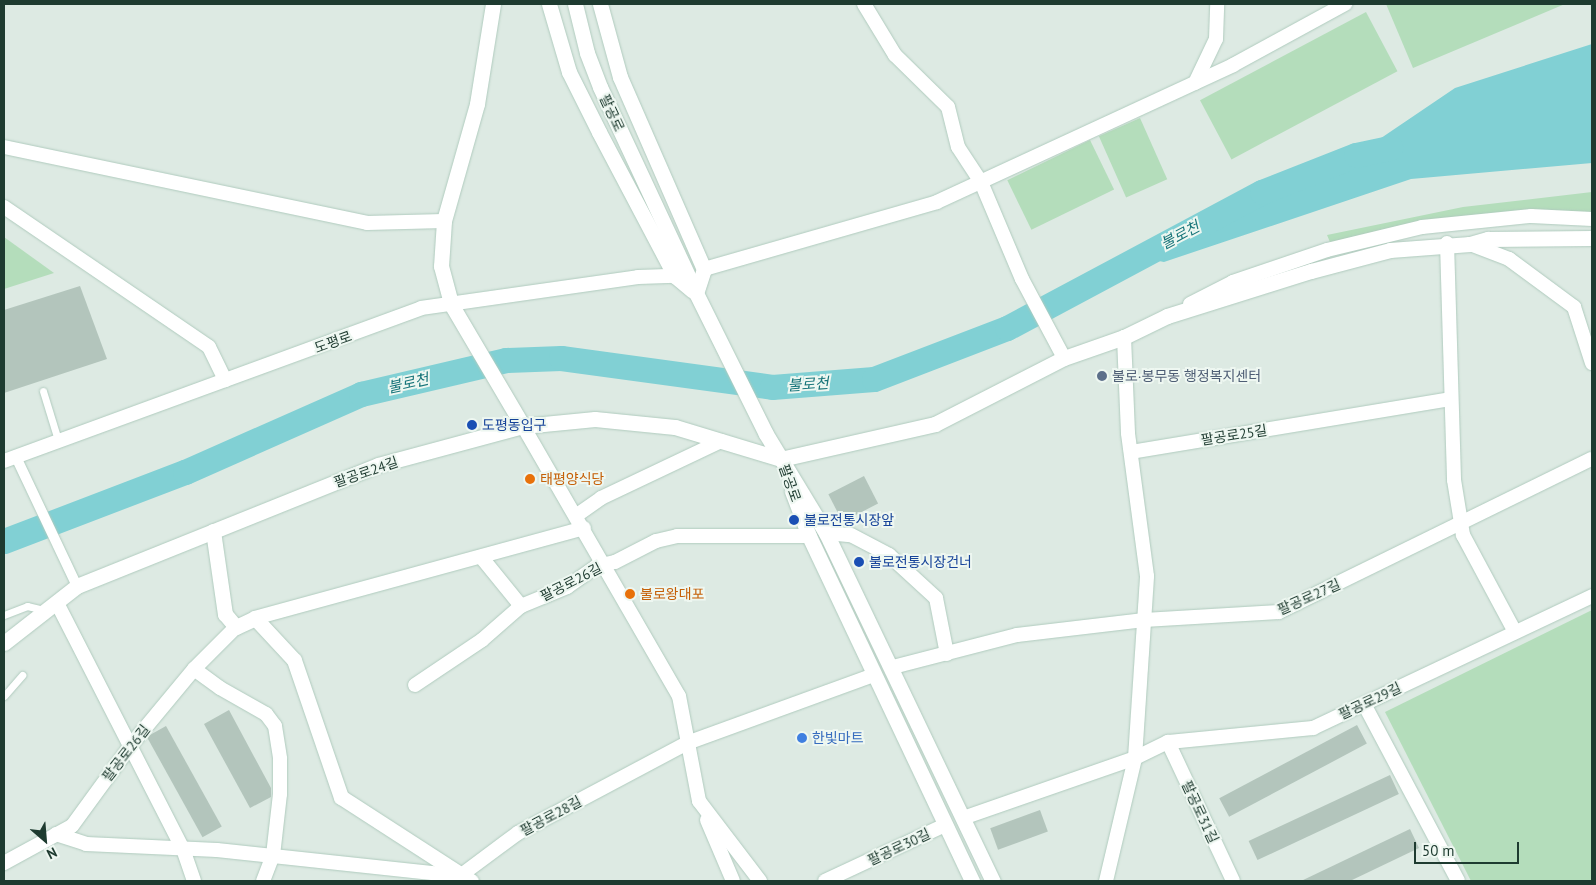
<!DOCTYPE html>
<meta charset="utf-8">
<style>
body{margin:0}
#map{position:relative;width:1596px;height:885px;overflow:hidden;background:#ddeae3;font-family:"PT Sans","Noto Sans KR",sans-serif}
div>[style]{position:absolute}
.green>*{inset:0;background:#b4ddbb;transform-origin:0 0}
.water>*{inset:0;background:#81d0d4}
.river>*{height:25px;margin:-12.5px;padding:0 12.5px;transform-origin:12.5px;border-radius:12.5px;background:#81d0d4}
.building>*{inset:0;background:#b3c5bc;transform-origin:0 0}
.roads{filter:drop-shadow(0 0 1px #b0cbbe) drop-shadow(0 0 1px #b0cbbe)}
.service>*{height:7px;margin:-3.5px;padding:0 3.5px;transform-origin:3.5px;border-radius:3.5px;background:#fff}
.pedestrian>*{height:10px;margin:-5px;padding:0 5px;transform-origin:5px;border-radius:5px;background:#fff}
.minor>*{height:14px;margin:-7px;padding:0 7px;transform-origin:7px;border-radius:7px;background:#fff}
.tertiary>*{height:15px;margin:-7.5px;padding:0 7.5px;transform-origin:7.5px;border-radius:7.5px;background:#fff}
.secondary>*{height:15px;margin:-7.5px;padding:0 7.5px;transform-origin:7.5px;border-radius:7.5px;background:#fff}
.dots>*{width:14px;height:14px;translate:-50% -50%;box-sizing:border-box;border:2px solid #eef7f1;border-radius:50%}
span{translate:-50% -50%;white-space:nowrap;text-align:center;line-height:1.15;-webkit-text-stroke:4px #eef7f1;paint-order:stroke}
.street-label{font-size:14px;color:#1e3b30}
.service-label{font-size:14px;color:#4e5e75}
.left{translate:0 -50%;text-align:left}
.transit-label{font-size:14px;color:#164399}
.food-label{font-size:14px;color:#c56008}
.shop-label{font-size:14px;color:#366cbe}
.water-label{font-size:15px;color:#167479;font-style:italic}
.frame{position:absolute;inset:0;border:5px solid #1e3b30;pointer-events:none}
.north{position:absolute;left:20px;top:815px;width:50px;height:50px;-webkit-text-stroke:4px #eef7f1;paint-order:stroke;rotate:153deg;font-size:14px;font-weight:700;line-height:20px;text-align:center;color:#1e3b30}
.north::after{content:'';display:block;margin:auto;width:18px;height:22px;background:#1e3b30;clip-path:polygon(50% 0,100% 100%,50% 72%,0 100%)}
.scale{position:absolute;left:1414px;top:842px;width:105px;height:22px;box-sizing:border-box;border:2px solid #1e3b30;border-top:0;padding-left:6px;font-size:15px;line-height:18px;white-space:nowrap;color:#1e3b30;-webkit-text-stroke:4px #eef7f1;paint-order:stroke}
</style>
<div id="map">
<div class="green">
<i style="clip-path:polygon(1386px 4px,1565px 4px,1413px 68px)"></i>
<i style="left:1366px;top:12px;width:67px;height:188px;rotate:62deg"></i>
<i style="left:1140px;top:118px;width:67px;height:45px;rotate:66deg"></i>
<i style="left:1090px;top:140px;width:55px;height:92px;rotate:64deg"></i>
<i style="clip-path:polygon(1592px 192px,1592px 212px,1568px 219px,1527px 213px,1332px 247px,1327px 235px,1463px 207px)"></i>
<i style="clip-path:polygon(4px 237px,54px 273px,4px 289px)"></i>
<i style="clip-path:polygon(1592px 610px,1592px 881px,1471px 881px,1385px 712px)"></i>
</div>
<div class="water">
<i style="clip-path:polygon(1592px 44px,1592px 163px,1411px 179px,1164px 262px,1139px 257px,1262px 192px,1356px 155px,1455px 88px)"></i>
</div>
<div class="river">
<i style="left:4px;top:541px;width:194px;rotate:-20.9deg"></i>
<i style="left:185px;top:472px;width:193px;rotate:-23.9deg"></i>
<i style="left:361px;top:394px;width:149px;rotate:-13.2deg"></i>
<i style="left:506px;top:360px;width:55px;rotate:-2.1deg"></i>
<i style="left:561px;top:358px;width:213px;rotate:7.8deg"></i>
<i style="left:772px;top:387px;width:102px;rotate:-4.5deg"></i>
<i style="left:874px;top:379px;width:142px;rotate:-21deg"></i>
<i style="left:1007px;top:328px;width:289px;rotate:-28.1deg"></i>
<i style="left:1262px;top:192px;width:101px;rotate:-21.5deg"></i>
<i style="left:1356px;top:155px;width:35px;rotate:-12deg"></i>
</div>
<div class="building">
<i style="clip-path:polygon(80px 286px,107px 359px,4px 393px,4px 310px)"></i>
<i style="left:864px;top:476px;width:31px;height:40px;rotate:63deg"></i>
<i style="clip-path:polygon(229px 710px,271px 788px,271px 797px,250px 808px,204px 724px)"></i>
<i style="left:1357px;top:725px;width:21px;height:156px;rotate:62deg"></i>
<i style="left:166px;top:726px;width:115px;height:22px;rotate:61deg"></i>
<i style="left:1390px;top:775px;width:21px;height:156px;rotate:65deg"></i>
<i style="left:1040px;top:810px;width:23px;height:53px;rotate:70deg"></i>
<i style="clip-path:polygon(1410px 829px,1419px 848px,1350px 881px,1301px 881px)"></i>
</div>
<div class="roads">
<div class="service">
<i style="left:43px;top:391px;width:51px;rotate:73deg"></i>
<i style="left:4px;top:615px;width:25px;rotate:-21deg"></i>
<i style="left:27px;top:606px;width:17px;rotate:13deg"></i>
<i style="left:4px;top:696px;width:28px;rotate:-49deg"></i>
</div>
<div class="pedestrian">
<i style="left:16px;top:457px;width:143px;rotate:64.7deg"></i>
</div>
<div class="minor">
<i style="left:864px;top:4px;width:60px;rotate:58.7deg"></i>
<i style="left:895px;top:55px;width:74px;rotate:44.5deg"></i>
<i style="left:948px;top:107px;width:41px;rotate:76deg"></i>
<i style="left:958px;top:147px;width:42px;rotate:56.7deg"></i>
<i style="left:981px;top:182px;width:105px;rotate:67.1deg"></i>
<i style="left:1022px;top:279px;width:89px;rotate:62deg"></i>
<i style="left:1195px;top:83px;width:49px;rotate:-64.5deg"></i>
<i style="left:1216px;top:39px;width:35px;rotate:-88deg"></i>
<i style="left:4px;top:147px;width:371px;rotate:11.8deg"></i>
<i style="left:367px;top:223px;width:77px;rotate:-1.5deg"></i>
<i style="left:4px;top:207px;width:248px;rotate:34.3deg"></i>
<i style="left:209px;top:347px;width:37px;rotate:64deg"></i>
<i style="left:1447px;top:243px;width:237px;rotate:88.3deg"></i>
<i style="left:1454px;top:480px;width:56px;rotate:80.7deg"></i>
<i style="left:1463px;top:535px;width:110px;rotate:61.8deg"></i>
<i style="left:1470px;top:244px;width:42px;rotate:21deg"></i>
<i style="left:1509px;top:259px;width:81px;rotate:36.4deg"></i>
<i style="left:1574px;top:307px;width:59px;rotate:72.2deg"></i>
<i style="left:704px;top:269px;width:242px;rotate:-16deg"></i>
<i style="left:937px;top:202px;width:326px;rotate:-24.8deg"></i>
<i style="left:1233px;top:65px;width:128px;rotate:-28.6deg"></i>
<i style="left:1190px;top:304px;width:48px;rotate:-27.1deg"></i>
<i style="left:1233px;top:282px;width:99px;rotate:-18.8deg"></i>
<i style="left:1327px;top:250px;width:98px;rotate:-13.6deg"></i>
<i style="left:1422px;top:227px;width:110px;rotate:-5.8deg"></i>
<i style="left:1531px;top:216px;width:61px;rotate:2.8deg"></i>
<i style="left:523px;top:426px;width:312px;rotate:60deg"></i>
<i style="left:679px;top:696px;width:107px;rotate:79.2deg"></i>
<i style="left:699px;top:801px;width:101px;rotate:52.7deg"></i>
<i style="left:1131px;top:452px;width:324px;rotate:-9.4deg"></i>
<i style="left:4px;top:461px;width:444px;rotate:-20.1deg"></i>
<i style="left:421px;top:308px;width:219px;rotate:-8.1deg"></i>
<i style="left:638px;top:277px;width:37px;rotate:-2deg"></i>
<i style="left:577px;top:515px;width:29px;rotate:-35deg"></i>
<i style="left:601px;top:498px;width:133px;rotate:-25.4deg"></i>
<i style="left:826px;top:533px;width:25px;rotate:5deg"></i>
<i style="left:851px;top:535px;width:43px;rotate:27.8deg"></i>
<i style="left:889px;top:555px;width:64px;rotate:42.5deg"></i>
<i style="left:936px;top:598px;width:57px;rotate:78.9deg"></i>
<i style="left:482px;top:558px;width:62px;rotate:50.9deg"></i>
<i style="left:57px;top:603px;width:276px;rotate:62.9deg"></i>
<i style="left:183px;top:849px;width:34px;rotate:71deg"></i>
<i style="left:255px;top:618px;width:341px;rotate:-15.3deg"></i>
<i style="left:893px;top:667px;width:128px;rotate:-14.5deg"></i>
<i style="left:1017px;top:635px;width:128px;rotate:-6.7deg"></i>
<i style="left:1144px;top:620px;width:135px;rotate:-3.4deg"></i>
<i style="left:1279px;top:612px;width:348px;rotate:-26.1deg"></i>
<i style="left:194px;top:669px;width:32px;rotate:36deg"></i>
<i style="left:220px;top:688px;width:53px;rotate:29.5deg"></i>
<i style="left:266px;top:714px;width:15px;rotate:53deg"></i>
<i style="left:275px;top:726px;width:33px;rotate:81deg"></i>
<i style="left:280px;top:759px;width:35px;rotate:90deg"></i>
<i style="left:280px;top:794px;width:61px;rotate:96.5deg"></i>
<i style="left:273px;top:855px;width:28px;rotate:111deg"></i>
<i style="left:415px;top:685px;width:81px;rotate:-33.9deg"></i>
<i style="left:482px;top:640px;width:52px;rotate:-41.1deg"></i>
<i style="left:521px;top:606px;width:50px;rotate:-22.4deg"></i>
<i style="left:567px;top:587px;width:37px;rotate:-35deg"></i>
<i style="left:597px;top:566px;width:18px;rotate:-13deg"></i>
<i style="left:615px;top:562px;width:46px;rotate:-27.1deg"></i>
<i style="left:656px;top:541px;width:22px;rotate:-13deg"></i>
<i style="left:677px;top:536px;width:132px"></i>
<i style="left:1364px;top:704px;width:200px;rotate:62deg"></i>
<i style="left:1168px;top:742px;width:153px;rotate:64.9deg"></i>
<i style="left:963px;top:818px;width:182px;rotate:-19.2deg"></i>
<i style="left:1135px;top:758px;width:37px;rotate:-26deg"></i>
<i style="left:1168px;top:742px;width:146px;rotate:-5.5deg"></i>
<i style="left:1313px;top:728px;width:309px;rotate:-25.3deg"></i>
<i style="left:707px;top:820px;width:66px;rotate:66.9deg"></i>
<i style="left:56px;top:834px;width:32px;rotate:18deg"></i>
<i style="left:86px;top:844px;width:131px;rotate:2.6deg"></i>
<i style="left:217px;top:850px;width:244px;rotate:6.1deg"></i>
<i style="left:460px;top:876px;width:72px;rotate:-36.6deg"></i>
<i style="left:518px;top:833px;width:191px;rotate:-28deg"></i>
<i style="left:687px;top:743px;width:199px;rotate:-20deg"></i>
<i style="left:4px;top:863px;width:77px;rotate:-28.6deg"></i>
<i style="left:72px;top:826px;width:100px;rotate:-53.9deg"></i>
<i style="left:131px;top:745px;width:99px;rotate:-50.3deg"></i>
<i style="left:194px;top:669px;width:59px;rotate:-45deg"></i>
<i style="left:825px;top:881px;width:132px;rotate:-25deg"></i>
<i style="left:1106px;top:881px;width:126px;rotate:-76.7deg"></i>
<i style="left:1135px;top:758px;width:182px;rotate:-86.2deg"></i>
<i style="left:1147px;top:576px;width:144px;rotate:-97.6deg"></i>
<i style="left:1128px;top:433px;width:96px;rotate:-92.4deg"></i>
</div>
<div class="tertiary">
<i style="left:493px;top:4px;width:101px;rotate:99.1deg"></i>
<i style="left:477px;top:104px;width:122px;rotate:105.8deg"></i>
<i style="left:444px;top:221px;width:45px;rotate:93.8deg"></i>
<i style="left:441px;top:266px;width:39px;rotate:75deg"></i>
<i style="left:451px;top:304px;width:142px;rotate:59.5deg"></i>
<i style="left:781px;top:459px;width:158px;rotate:-12.8deg"></i>
<i style="left:935px;top:424px;width:145px;rotate:-27.1deg"></i>
<i style="left:1064px;top:358px;width:64px;rotate:-19.3deg"></i>
<i style="left:1124px;top:337px;width:48px;rotate:-26deg"></i>
<i style="left:1167px;top:316px;width:151px;rotate:-17.4deg"></i>
<i style="left:1311px;top:271px;width:82px;rotate:-14.9deg"></i>
<i style="left:1390px;top:250px;width:80px;rotate:-4.3deg"></i>
<i style="left:1470px;top:244px;width:19px;rotate:-16deg"></i>
<i style="left:1488px;top:239px;width:104px;rotate:-0.6deg"></i>
<i style="left:213px;top:531px;width:84px;rotate:81.8deg"></i>
<i style="left:225px;top:614px;width:17px;rotate:50deg"></i>
<i style="left:236px;top:627px;width:21px;rotate:-25deg"></i>
<i style="left:255px;top:618px;width:57px;rotate:47.1deg"></i>
<i style="left:294px;top:660px;width:145px;rotate:71.1deg"></i>
<i style="left:341px;top:797px;width:155px;rotate:32.9deg"></i>
</div>
<div class="secondary">
<i style="left:549px;top:4px;width:71px;rotate:73.6deg"></i>
<i style="left:569px;top:72px;width:67px;rotate:63.4deg"></i>
<i style="left:599px;top:132px;width:163px;rotate:62.2deg"></i>
<i style="left:675px;top:276px;width:23px;rotate:40deg"></i>
<i style="left:575px;top:4px;width:50px;rotate:76.2deg"></i>
<i style="left:587px;top:53px;width:36px;rotate:69deg"></i>
<i style="left:600px;top:87px;width:227px;rotate:65deg"></i>
<i style="left:696px;top:293px;width:157px;rotate:63.6deg"></i>
<i style="left:766px;top:434px;width:116px;rotate:58.8deg"></i>
<i style="left:826px;top:533px;width:386px;rotate:64.4deg"></i>
<i style="left:600px;top:4px;width:76px;rotate:74.7deg"></i>
<i style="left:620px;top:77px;width:210px;rotate:66.4deg"></i>
<i style="left:704px;top:269px;width:25px;rotate:108deg"></i>
<i style="left:792px;top:491px;width:48px;rotate:69.3deg"></i>
<i style="left:809px;top:536px;width:382px;rotate:64.7deg"></i>
<i style="left:4px;top:643px;width:93px;rotate:-38deg"></i>
<i style="left:77px;top:586px;width:324px;rotate:-21.9deg"></i>
<i style="left:378px;top:465px;width:150px;rotate:-15.1deg"></i>
<i style="left:523px;top:426px;width:72px;rotate:-5.6deg"></i>
<i style="left:595px;top:419px;width:80px;rotate:5.7deg"></i>
<i style="left:675px;top:427px;width:111px;rotate:16.8deg"></i>
</div>
</div>
<div class="dots">
<i style="left:1102px;top:376px;background:#5c6f8a"></i>
<i style="left:472px;top:425px;background:#1a4fb4"></i>
<i style="left:530px;top:479px;background:#e8710a"></i>
<i style="left:794px;top:520px;background:#1a4fb4"></i>
<i style="left:859px;top:562px;background:#1a4fb4"></i>
<i style="left:630px;top:594px;background:#e8710a"></i>
<i style="left:802px;top:738px;background:#3f7fe0"></i>
</div>
<div class="street-label">
<span style="left:612px;top:113px;rotate:65deg">팔공로</span>
<span style="left:333px;top:342px;rotate:-20deg">도평로</span>
<span style="left:1234px;top:435px;rotate:-9deg">팔공로25길</span>
<span style="left:366px;top:472px;rotate:-19deg">팔공로24길</span>
<span style="left:790px;top:483px;rotate:70deg">팔공로</span>
<span style="left:571px;top:582px;rotate:-27deg">팔공로26길</span>
<span style="left:1309px;top:597px;rotate:-24deg">팔공로27길</span>
<span style="left:1370px;top:701px;rotate:-25deg">팔공로29길</span>
<span style="left:126px;top:753px;rotate:-52deg">팔공로26길</span>
<span style="left:1200px;top:812px;rotate:65deg">팔공로31길</span>
<span style="left:551px;top:816px;rotate:-28deg">팔공로28길</span>
<span style="left:899px;top:847px;rotate:-25deg">팔공로30길</span>
</div>
<div class="service-label">
<span class="left" style="left:1112px;top:376px">불로·봉무동 행정복지센터</span>
</div>
<div class="transit-label">
<span class="left" style="left:482px;top:425px">도평동입구</span>
<span class="left" style="left:804px;top:520px">불로전통시장앞</span>
<span class="left" style="left:869px;top:562px">불로전통시장건너</span>
</div>
<div class="food-label">
<span class="left" style="left:540px;top:479px">태평양식당</span>
<span class="left" style="left:640px;top:594px">불로왕대포</span>
</div>
<div class="shop-label">
<span class="left" style="left:812px;top:738px">한빛마트</span>
</div>
<div class="water-label">
<span style="left:1180px;top:235px;rotate:-28deg">불로천</span>
<span style="left:408px;top:383px;rotate:-13deg">불로천</span>
<span style="left:808px;top:384px;rotate:-4deg">불로천</span>
</div>
<div class="frame"></div>
<div class="north">N</div>
<div class="scale">50 m</div>
</div>
